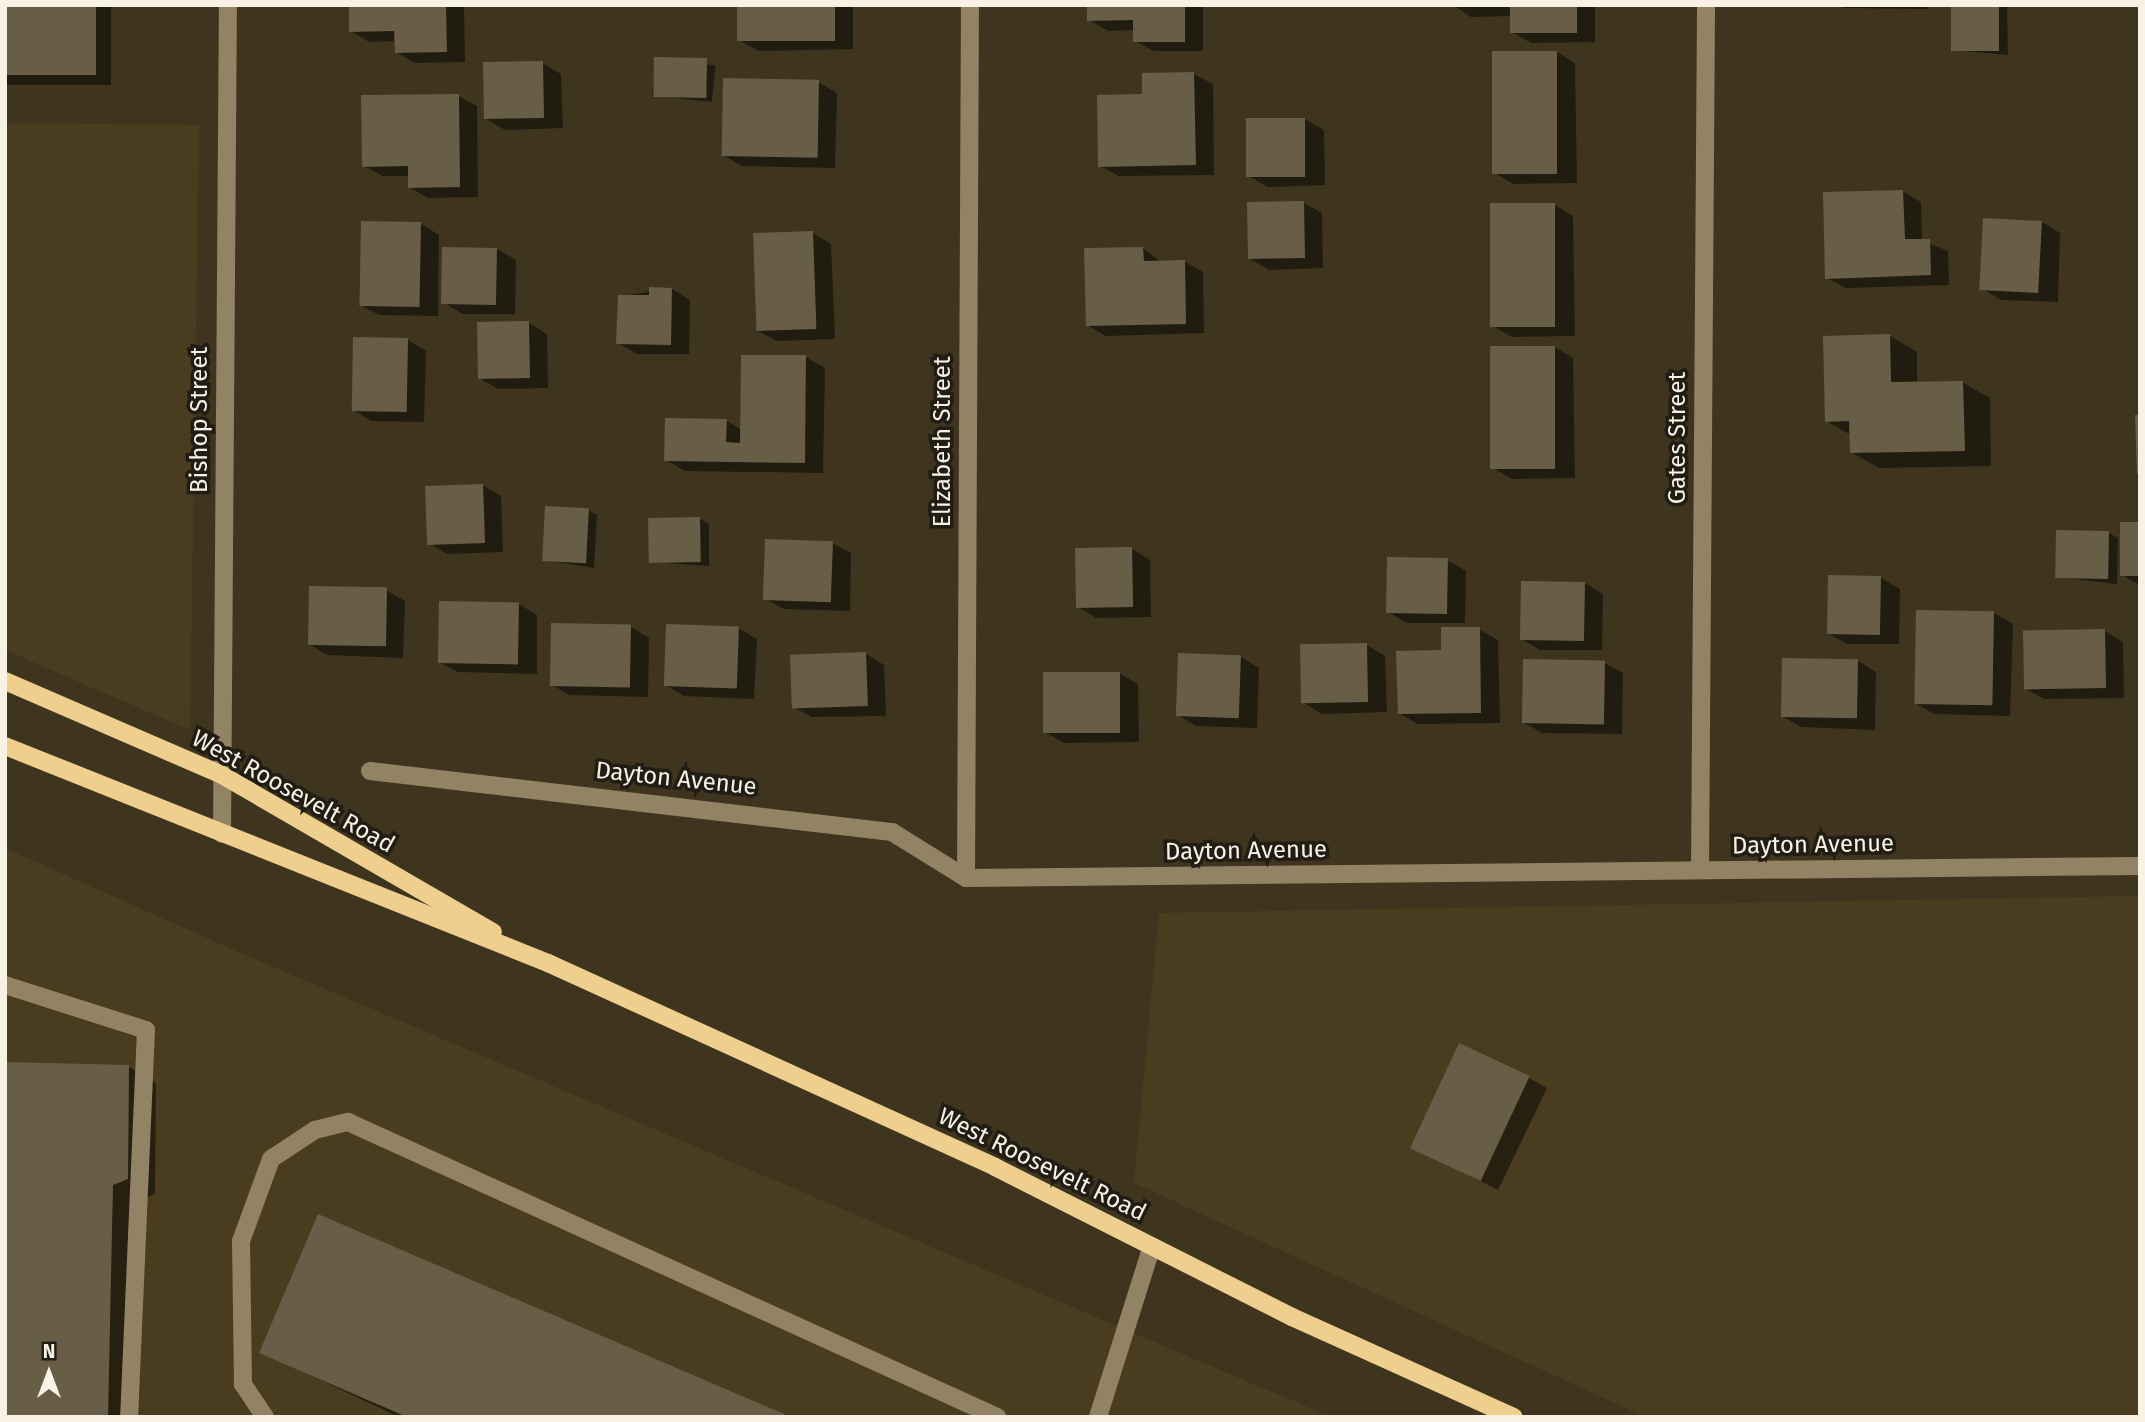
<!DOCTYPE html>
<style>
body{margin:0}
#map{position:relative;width:2145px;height:1422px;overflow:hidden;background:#3f351f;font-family:"Fira Sans",sans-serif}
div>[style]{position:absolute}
.built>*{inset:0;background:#4a3c1f}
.shadow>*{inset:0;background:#0007;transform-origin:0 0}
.building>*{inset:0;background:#685d46;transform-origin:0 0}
.minor>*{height:18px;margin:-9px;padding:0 9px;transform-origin:9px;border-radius:9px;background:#928364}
.major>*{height:18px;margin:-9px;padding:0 9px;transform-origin:9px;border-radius:9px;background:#eecf8d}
span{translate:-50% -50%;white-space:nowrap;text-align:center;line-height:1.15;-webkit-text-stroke:7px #221d14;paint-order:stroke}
.street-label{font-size:24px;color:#f8f2e4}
.frame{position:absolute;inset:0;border:7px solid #f8f2e4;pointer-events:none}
.north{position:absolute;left:14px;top:1338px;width:70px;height:70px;-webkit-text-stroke:5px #221d14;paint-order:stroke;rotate:0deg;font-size:19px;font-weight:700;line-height:28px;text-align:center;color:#f8f2e4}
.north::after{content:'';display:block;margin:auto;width:24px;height:32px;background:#f8f2e4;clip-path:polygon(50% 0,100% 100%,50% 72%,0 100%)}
</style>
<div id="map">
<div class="built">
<i style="clip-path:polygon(5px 123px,199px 125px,190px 730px,5px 650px)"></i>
<i style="clip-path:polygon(5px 848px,236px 951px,1331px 1417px,5px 1417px)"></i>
<i style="clip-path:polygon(2140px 896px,2140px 1417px,1645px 1417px,1134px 1183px,1159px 913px)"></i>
</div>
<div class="shadow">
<i style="left:5px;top:5px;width:106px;height:80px"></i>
<i style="clip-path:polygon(350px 5px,464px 5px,465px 62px,415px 63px,396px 52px,396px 41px,369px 42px,351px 31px)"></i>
<i style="clip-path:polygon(739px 5px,853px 5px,853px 49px,758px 51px,739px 40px)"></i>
<i style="clip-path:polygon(1089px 5px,1203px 5px,1203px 51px,1154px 51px,1135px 41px,1135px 30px,1108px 31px,1089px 20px)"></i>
<i style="clip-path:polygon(1453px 5px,1595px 5px,1595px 42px,1531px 43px,1512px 32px,1512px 16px,1471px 17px)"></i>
<i style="clip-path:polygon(1838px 5px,1927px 5px,1927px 9px,1843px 8px)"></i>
<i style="clip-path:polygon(1953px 5px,2007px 7px,2008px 55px,1954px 50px)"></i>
<i style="clip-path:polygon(1557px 52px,1575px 63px,1577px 183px,1513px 184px,1495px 173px)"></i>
<i style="left:656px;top:59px;width:60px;height:37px;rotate:6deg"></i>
<i style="clip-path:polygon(542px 63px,561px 74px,563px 128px,505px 130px,486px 119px)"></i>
<i style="clip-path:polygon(1194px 74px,1213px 84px,1214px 175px,1119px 176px,1100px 166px)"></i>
<i style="clip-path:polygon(818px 82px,837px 93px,835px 168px,742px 166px,723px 155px)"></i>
<i style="clip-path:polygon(458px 96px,477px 106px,478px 197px,428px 198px,409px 187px,409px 176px,383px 176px,364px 166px)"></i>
<i style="clip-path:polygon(1305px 119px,1324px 130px,1325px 185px,1267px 187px,1249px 176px)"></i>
<i style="clip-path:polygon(1902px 191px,1921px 202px,1922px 241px,1948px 251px,1949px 285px,1846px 288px,1827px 278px)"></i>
<i style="clip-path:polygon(1304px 203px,1322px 213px,1323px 268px,1269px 270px,1250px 259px)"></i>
<i style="clip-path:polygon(1555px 205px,1573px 216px,1575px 336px,1512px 337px,1493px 326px)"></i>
<i style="clip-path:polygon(2042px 222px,2060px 233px,2058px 302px,2001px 300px,1983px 289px)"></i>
<i style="clip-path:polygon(421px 224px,439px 235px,438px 316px,379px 315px,360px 305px)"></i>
<i style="clip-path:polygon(813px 233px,831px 244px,835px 339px,777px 341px,758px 331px)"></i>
<i style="clip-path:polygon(1143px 248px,1161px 262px,1185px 262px,1203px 272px,1204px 333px,1106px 336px,1087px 325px)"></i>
<i style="clip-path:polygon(497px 249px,516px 260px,515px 314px,463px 314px,444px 303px)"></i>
<i style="clip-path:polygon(672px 289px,690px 300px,689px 354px,637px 354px,618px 343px,619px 296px)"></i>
<i style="clip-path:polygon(529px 323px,547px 334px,548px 388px,498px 389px,479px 378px)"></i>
<i style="clip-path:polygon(1890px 336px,1917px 352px,1917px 383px,1962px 382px,1990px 398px,1991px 466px,1879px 468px,1851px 452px,1851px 435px,1826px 421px)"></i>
<i style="clip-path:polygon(408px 340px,426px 351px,424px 422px,371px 421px,353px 410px)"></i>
<i style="clip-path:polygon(1555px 347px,1573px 358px,1575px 478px,1512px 479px,1493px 468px)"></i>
<i style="clip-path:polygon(806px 357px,825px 368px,823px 473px,685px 471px,666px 460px,727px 421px,742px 430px)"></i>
<i style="clip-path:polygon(482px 485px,501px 496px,503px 552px,447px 554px,429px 543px)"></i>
<i style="clip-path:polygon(588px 510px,597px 515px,594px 568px,544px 560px)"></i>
<i style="clip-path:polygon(700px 519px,709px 524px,709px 566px,650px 562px)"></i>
<i style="clip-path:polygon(2140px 524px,2140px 585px,2122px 575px)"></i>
<i style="clip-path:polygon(2109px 533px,2118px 538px,2117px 584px,2057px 577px)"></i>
<i style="clip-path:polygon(832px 543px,851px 553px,850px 611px,784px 609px,765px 599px)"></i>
<i style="clip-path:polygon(1132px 549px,1150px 560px,1151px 617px,1096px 618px,1078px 607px)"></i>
<i style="clip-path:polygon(1447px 560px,1466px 571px,1465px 623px,1407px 623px,1388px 612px)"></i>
<i style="clip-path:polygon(1829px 577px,1881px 578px,1900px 589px,1899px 644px,1847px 644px,1828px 633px)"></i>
<i style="clip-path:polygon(1585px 583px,1603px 594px,1602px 650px,1540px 650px,1522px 639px)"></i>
<i style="clip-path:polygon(386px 590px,405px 601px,403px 658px,327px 655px,309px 644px)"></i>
<i style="clip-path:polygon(519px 604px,537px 615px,537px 674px,458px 672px,439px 662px)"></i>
<i style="clip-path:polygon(1917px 611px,1994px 613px,2013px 624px,2010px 716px,1934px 714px,1915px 703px)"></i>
<i style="clip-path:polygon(631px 627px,649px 638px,648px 697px,570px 695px,552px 685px)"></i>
<i style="clip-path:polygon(738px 628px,757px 639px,754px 699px,684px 696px,665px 685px)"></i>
<i style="clip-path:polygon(1479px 629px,1498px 640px,1500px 723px,1418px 724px,1399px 713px)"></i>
<i style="clip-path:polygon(2105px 631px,2123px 642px,2124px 698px,2044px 699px,2026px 689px)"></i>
<i style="clip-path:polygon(1367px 645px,1385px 656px,1387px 712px,1322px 714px,1304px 703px)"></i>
<i style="clip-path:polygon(866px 654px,884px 665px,886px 716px,812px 717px,793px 707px)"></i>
<i style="clip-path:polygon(1241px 657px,1259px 668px,1257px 728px,1196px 726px,1178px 715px)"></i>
<i style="clip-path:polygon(1858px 661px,1876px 672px,1875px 730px,1801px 727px,1782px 716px)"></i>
<i style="clip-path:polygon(1604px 663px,1623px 673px,1622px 734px,1542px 733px,1523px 722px)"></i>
<i style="clip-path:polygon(1119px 673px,1138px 684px,1139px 742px,1064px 743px,1045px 732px)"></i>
<i style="clip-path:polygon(129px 1067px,156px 1083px,155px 1194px,140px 1200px,135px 1417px,5px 1417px)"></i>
<i style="clip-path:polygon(1529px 1078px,1547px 1088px,1498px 1190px,1410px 1146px)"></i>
<i style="clip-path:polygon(261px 1352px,787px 1417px,399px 1417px)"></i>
</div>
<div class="building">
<i style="left:5px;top:5px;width:91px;height:70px"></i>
<i style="clip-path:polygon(349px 5px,446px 5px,447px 52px,395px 53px,394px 31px,349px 32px)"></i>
<i style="left:737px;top:5px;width:98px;height:36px"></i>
<i style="clip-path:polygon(1087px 5px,1185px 5px,1185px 42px,1133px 42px,1133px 20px,1087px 21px)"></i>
<i style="left:1510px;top:5px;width:67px;height:28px"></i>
<i style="left:1951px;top:5px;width:48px;height:46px"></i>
<i style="left:1492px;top:51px;width:65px;height:123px"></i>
<i style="left:654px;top:57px;width:53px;height:40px;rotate:1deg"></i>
<i style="left:543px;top:61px;width:57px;height:60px;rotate:89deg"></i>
<i style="clip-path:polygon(1194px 72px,1196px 165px,1098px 167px,1097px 95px,1142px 94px,1142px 73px)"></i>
<i style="left:723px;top:78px;width:96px;height:78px;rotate:1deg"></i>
<i style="clip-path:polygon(459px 94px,460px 187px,408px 188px,408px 166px,362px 167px,361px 95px)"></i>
<i style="left:1246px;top:118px;width:59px;height:59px"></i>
<i style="clip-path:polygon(1903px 190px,1905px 239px,1930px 239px,1931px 275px,1825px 279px,1823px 192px)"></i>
<i style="left:1304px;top:201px;width:57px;height:57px;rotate:89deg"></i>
<i style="left:1490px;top:203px;width:65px;height:124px"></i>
<i style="left:1983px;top:218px;width:59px;height:72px;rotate:3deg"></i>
<i style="left:361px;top:221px;width:60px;height:85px;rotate:1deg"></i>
<i style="left:813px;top:231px;width:98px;height:60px;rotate:88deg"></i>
<i style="left:442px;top:247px;width:55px;height:57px;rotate:1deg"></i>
<i style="clip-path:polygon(1143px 247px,1144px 261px,1185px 260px,1186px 324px,1086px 326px,1084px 248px)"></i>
<i style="clip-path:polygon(649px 287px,672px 288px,671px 345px,616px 344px,618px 295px,649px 295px)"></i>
<i style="left:529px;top:321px;width:57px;height:52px;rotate:89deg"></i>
<i style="clip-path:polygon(1890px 334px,1891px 382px,1963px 381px,1965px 451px,1850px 453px,1849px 421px,1825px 422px,1823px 336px)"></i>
<i style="left:353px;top:337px;width:55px;height:74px;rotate:1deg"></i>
<i style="left:1490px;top:346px;width:65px;height:123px"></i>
<i style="clip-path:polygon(741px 355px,806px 355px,805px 463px,664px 461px,665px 418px,727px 419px,726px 442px,740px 443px)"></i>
<i style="clip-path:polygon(2135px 415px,2140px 415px,2140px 474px,2137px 474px)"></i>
<i style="left:483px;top:484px;width:59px;height:58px;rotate:88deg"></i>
<i style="left:545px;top:506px;width:44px;height:55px;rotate:3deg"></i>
<i style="left:700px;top:517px;width:45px;height:52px;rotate:89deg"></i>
<i style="left:2120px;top:522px;width:20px;height:54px"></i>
<i style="left:2056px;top:530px;width:53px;height:48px;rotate:1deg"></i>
<i style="left:765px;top:539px;width:68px;height:61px;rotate:2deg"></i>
<i style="left:1132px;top:547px;width:60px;height:57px;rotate:89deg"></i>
<i style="left:1387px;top:557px;width:61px;height:56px;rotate:1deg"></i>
<i style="left:1828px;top:575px;width:53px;height:59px;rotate:1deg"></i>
<i style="left:1521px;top:581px;width:64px;height:59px;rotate:1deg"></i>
<i style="left:309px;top:586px;width:78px;height:59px;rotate:1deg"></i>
<i style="left:439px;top:601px;width:80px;height:62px;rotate:1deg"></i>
<i style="left:1916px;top:610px;width:78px;height:94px;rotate:1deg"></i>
<i style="left:551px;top:623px;width:80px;height:63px;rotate:1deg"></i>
<i style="left:666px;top:624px;width:73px;height:62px;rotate:2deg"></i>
<i style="clip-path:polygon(1441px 627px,1480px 627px,1481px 713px,1398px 714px,1396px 651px,1441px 650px)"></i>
<i style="left:2105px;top:629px;width:59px;height:82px;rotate:89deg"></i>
<i style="left:1367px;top:643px;width:59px;height:67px;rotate:89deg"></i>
<i style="left:866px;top:652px;width:54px;height:76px;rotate:88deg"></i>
<i style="left:1178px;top:653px;width:63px;height:63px;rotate:2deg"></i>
<i style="left:1782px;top:658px;width:76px;height:59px;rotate:1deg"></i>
<i style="left:1523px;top:659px;width:82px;height:64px;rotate:1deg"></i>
<i style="left:1043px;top:672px;width:77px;height:61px"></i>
<i style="left:1459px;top:1043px;width:78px;height:116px;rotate:25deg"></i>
<i style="clip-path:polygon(5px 1062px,129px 1065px,128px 1179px,113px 1185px,108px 1417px,5px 1417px)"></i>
<i style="clip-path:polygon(318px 1214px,791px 1417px,407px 1417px,259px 1353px)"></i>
</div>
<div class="minor">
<i style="left:370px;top:771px;width:526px;rotate:6.67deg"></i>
<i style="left:892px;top:832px;width:87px;rotate:31.9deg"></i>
<i style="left:966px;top:878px;width:1174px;rotate:-0.59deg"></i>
<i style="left:222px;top:834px;width:829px;rotate:-89.59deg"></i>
<i style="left:1700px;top:870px;width:865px;rotate:-89.6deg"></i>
<i style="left:966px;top:878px;width:873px;rotate:-89.74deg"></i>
<i style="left:5px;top:985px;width:148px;rotate:17.7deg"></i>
<i style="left:146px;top:1030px;width:387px;rotate:92.5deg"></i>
<i style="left:265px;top:1417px;width:40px;rotate:-124deg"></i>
<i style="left:243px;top:1384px;width:143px;rotate:-90.8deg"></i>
<i style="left:241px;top:1241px;width:87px;rotate:-69.9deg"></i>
<i style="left:271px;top:1159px;width:53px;rotate:-33.4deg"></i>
<i style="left:315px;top:1130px;width:34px;rotate:-14deg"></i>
<i style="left:348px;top:1122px;width:713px;rotate:24.44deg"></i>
<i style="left:1098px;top:1417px;width:179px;rotate:-72.5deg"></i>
</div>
<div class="major">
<i style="left:5px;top:681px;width:236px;rotate:23.4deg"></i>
<i style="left:222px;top:775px;width:313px;rotate:30.1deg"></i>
<i style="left:5px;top:746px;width:585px;rotate:21.78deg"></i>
<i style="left:548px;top:963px;width:491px;rotate:24.5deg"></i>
<i style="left:995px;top:1167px;width:333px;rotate:26.8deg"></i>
<i style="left:1292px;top:1317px;width:243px;rotate:24.3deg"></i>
</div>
<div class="street-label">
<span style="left:200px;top:420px;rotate:-90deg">Bishop Street</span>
<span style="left:1678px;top:438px;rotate:-90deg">Gates Street</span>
<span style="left:943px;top:442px;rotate:-90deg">Elizabeth Street</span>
<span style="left:676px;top:779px;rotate:6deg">Dayton Avenue</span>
<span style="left:293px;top:792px;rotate:29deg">West Roosevelt Road</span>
<span style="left:1813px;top:845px;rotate:-1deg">Dayton Avenue</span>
<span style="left:1246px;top:851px;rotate:-1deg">Dayton Avenue</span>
<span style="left:1042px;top:1165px;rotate:26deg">West Roosevelt Road</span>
</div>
<div class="frame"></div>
<div class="north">N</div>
</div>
